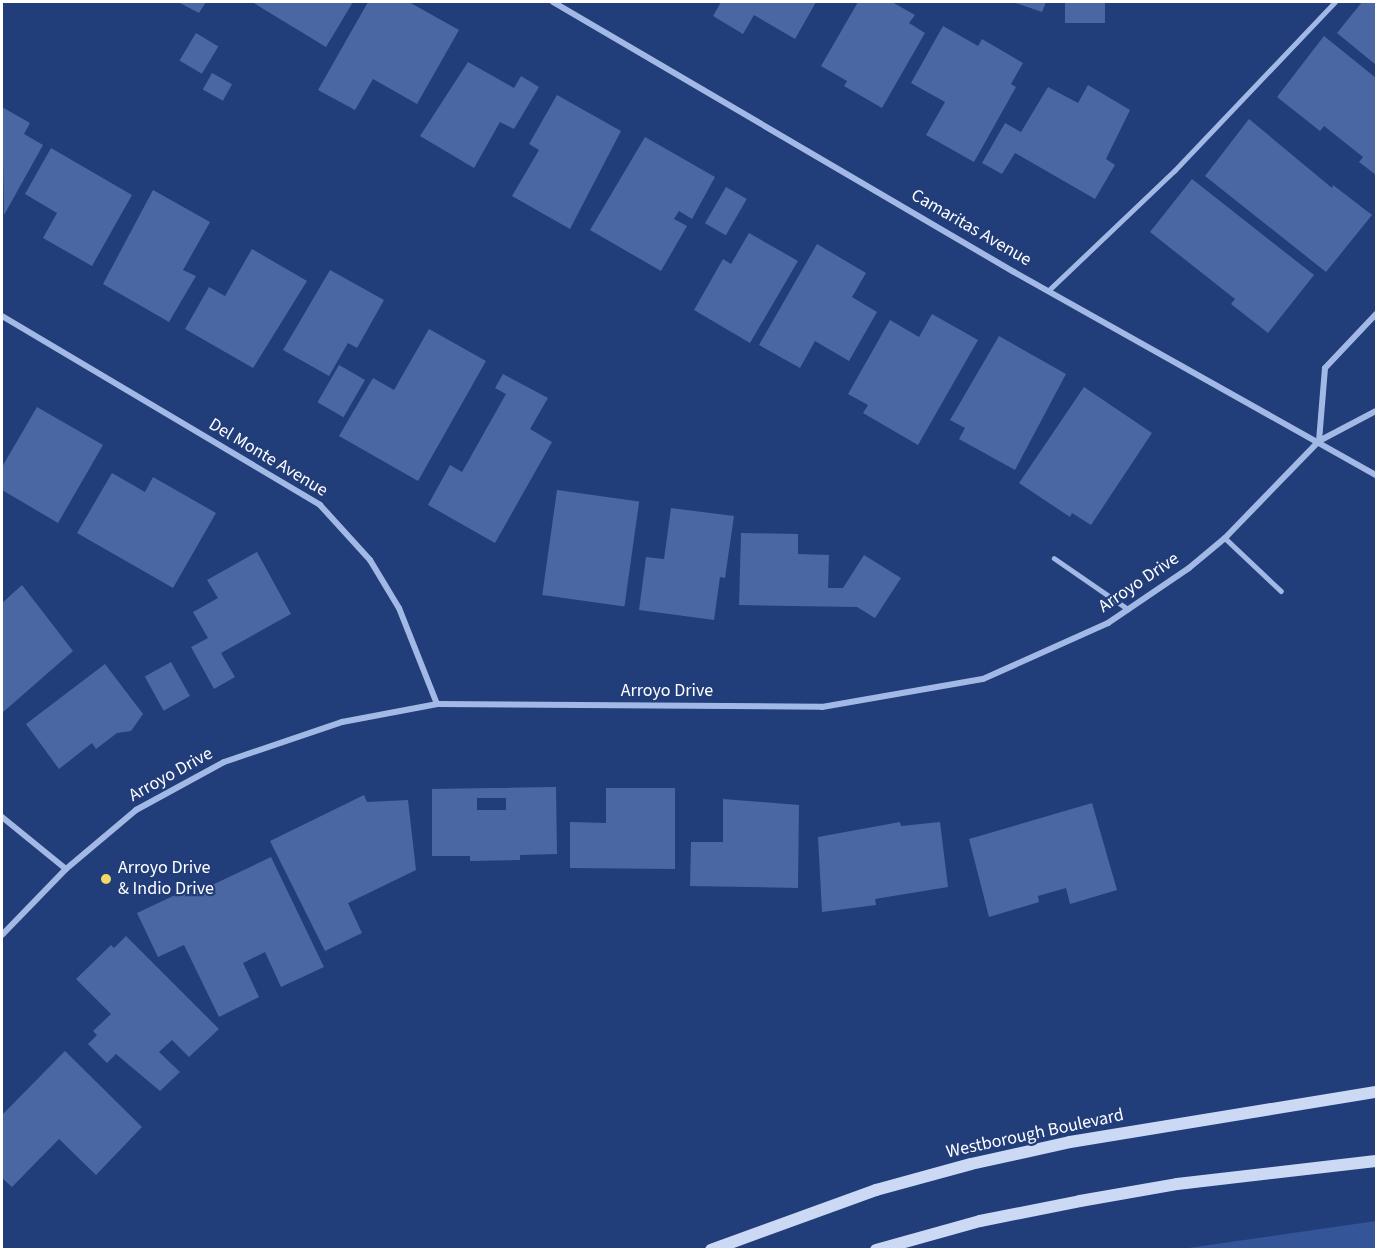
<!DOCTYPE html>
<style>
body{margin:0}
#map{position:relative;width:1378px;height:1251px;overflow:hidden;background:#213d7a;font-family:"Source Sans 3",sans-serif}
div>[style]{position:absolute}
.green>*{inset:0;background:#345598}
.building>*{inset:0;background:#4a67a3;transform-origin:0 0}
.lane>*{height:4.5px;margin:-2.25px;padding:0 2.25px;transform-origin:2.25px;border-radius:2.25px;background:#a3b9e5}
.street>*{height:6px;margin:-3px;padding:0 3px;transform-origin:3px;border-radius:3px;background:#a3b9e5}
.secondary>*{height:12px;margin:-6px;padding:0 6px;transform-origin:6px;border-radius:6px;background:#ccd9f5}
.dots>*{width:16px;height:16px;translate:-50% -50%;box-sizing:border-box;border:3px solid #213d7a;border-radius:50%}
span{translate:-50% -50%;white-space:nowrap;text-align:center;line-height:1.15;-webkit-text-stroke:4.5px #213d7a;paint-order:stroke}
.street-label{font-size:18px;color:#fff}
.poi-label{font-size:18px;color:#fff}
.left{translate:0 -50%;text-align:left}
.frame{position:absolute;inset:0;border:3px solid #fff;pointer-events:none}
</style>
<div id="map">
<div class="green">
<i style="clip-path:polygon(1376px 1221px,1376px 1249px,1181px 1249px)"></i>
</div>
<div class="building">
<i style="clip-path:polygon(178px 2px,206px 2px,199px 13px)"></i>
<i style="clip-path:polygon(252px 2px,353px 2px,326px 47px)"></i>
<i style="clip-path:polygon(368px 2px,409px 2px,459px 30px,417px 104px,373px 79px,355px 110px,318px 90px)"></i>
<i style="clip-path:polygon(721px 2px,816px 2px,795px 39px,754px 15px,743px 34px,713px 16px)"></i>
<i style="clip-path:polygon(858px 2px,892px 2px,915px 15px,909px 23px,925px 33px,882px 108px,844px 86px,847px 81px,821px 66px)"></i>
<i style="clip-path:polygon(1013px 2px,1046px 2px,1042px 12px)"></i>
<i style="left:1065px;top:2px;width:40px;height:21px"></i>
<i style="clip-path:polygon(1362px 2px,1376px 2px,1376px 65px,1337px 33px)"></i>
<i style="clip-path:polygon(943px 26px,978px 46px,982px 39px,1023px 63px,1011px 84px,1016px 87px,974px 162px,926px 135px,945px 102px,911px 83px)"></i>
<i style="left:196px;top:33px;width:26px;height:32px;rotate:31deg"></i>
<i style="clip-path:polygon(1324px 36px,1376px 78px,1376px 175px,1359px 162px,1363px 157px,1324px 126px,1320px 131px,1277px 97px)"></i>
<i style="clip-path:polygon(468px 62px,514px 88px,521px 76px,539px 87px,514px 129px,500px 122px,474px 168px,420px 136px)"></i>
<i style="left:212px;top:73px;width:23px;height:19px;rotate:29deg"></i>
<i style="clip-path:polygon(1088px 85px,1130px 110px,1106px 159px,1115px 165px,1095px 199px,1015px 153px,1002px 174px,982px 163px,1005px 123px,1021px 132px,1048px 87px,1078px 103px)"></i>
<i style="clip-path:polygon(557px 95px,621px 131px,570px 229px,512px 196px,539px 150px,529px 144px)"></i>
<i style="clip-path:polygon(2px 107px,30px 123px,24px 134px,43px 145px,4px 215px)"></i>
<i style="clip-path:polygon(1249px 119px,1332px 188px,1333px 185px,1372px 215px,1326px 272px,1205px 176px)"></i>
<i style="clip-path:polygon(645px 137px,715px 177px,692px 219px,679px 211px,674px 219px,687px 226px,661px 271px,590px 230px)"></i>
<i style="clip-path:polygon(51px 148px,132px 195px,92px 266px,43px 238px,57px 213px,25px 194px)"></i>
<i style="clip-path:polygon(1192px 179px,1314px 275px,1268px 333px,1231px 304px,1235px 299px,1150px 232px)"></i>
<i style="left:726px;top:187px;width:24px;height:42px;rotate:30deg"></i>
<i style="clip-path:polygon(153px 190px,210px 222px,183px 270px,196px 276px,169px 322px,103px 284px)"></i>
<i style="clip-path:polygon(749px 233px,798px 261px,750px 343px,694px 310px,723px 259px,731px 264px)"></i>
<i style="clip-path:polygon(817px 244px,866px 273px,852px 297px,877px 312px,849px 361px,815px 341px,800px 368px,759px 345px)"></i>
<i style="clip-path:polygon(252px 249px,307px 281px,253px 368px,185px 329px,209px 287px,225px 296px)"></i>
<i style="clip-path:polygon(330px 270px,384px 300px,357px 348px,348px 343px,329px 376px,283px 350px)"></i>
<i style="clip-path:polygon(932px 314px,978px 340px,918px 445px,863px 413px,868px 405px,848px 394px,890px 320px,919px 337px)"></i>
<i style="clip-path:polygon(429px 329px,486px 361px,418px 481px,339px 436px,373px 378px,394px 390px)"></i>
<i style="clip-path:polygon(999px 336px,1066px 374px,1015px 470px,959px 439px,965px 428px,950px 420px)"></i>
<i style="left:339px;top:365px;width:30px;height:43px;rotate:30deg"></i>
<i style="clip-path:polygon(503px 374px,548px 398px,530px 429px,552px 442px,495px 543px,428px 505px,450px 465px,462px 472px,506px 394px,495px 388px)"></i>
<i style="clip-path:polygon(1084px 387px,1152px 433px,1091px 525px,1072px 513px,1070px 517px,1019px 483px)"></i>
<i style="clip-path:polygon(37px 407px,103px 445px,58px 523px,2px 490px,2px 467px)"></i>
<i style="clip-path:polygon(112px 473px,145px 492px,153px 477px,216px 513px,173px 588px,77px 533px)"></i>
<i style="left:557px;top:490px;width:83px;height:106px;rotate:8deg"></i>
<i style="clip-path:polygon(671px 508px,734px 516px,725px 578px,720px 577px,714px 620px,639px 610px,646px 557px,664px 559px)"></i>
<i style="clip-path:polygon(741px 533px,798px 534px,798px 554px,829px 555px,828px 588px,843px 588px,864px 555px,901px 578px,875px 618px,857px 607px,739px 605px)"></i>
<i style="clip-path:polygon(257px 552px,291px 614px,221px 653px,235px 677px,214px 689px,191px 647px,208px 638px,193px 612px,218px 598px,207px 580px)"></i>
<i style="clip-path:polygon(22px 585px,73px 651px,2px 713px,2px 603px)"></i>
<i style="left:171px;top:662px;width:39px;height:30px;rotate:61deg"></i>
<i style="clip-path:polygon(105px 664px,143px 714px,131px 731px,117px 733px,96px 749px,92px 743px,59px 769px,26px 724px)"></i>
<i style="clip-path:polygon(evenodd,556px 787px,557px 854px,520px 855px,520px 860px,470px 861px,470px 856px,432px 856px,432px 789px,556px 787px,477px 798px,506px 798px,506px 810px,477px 810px,477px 798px)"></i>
<i style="clip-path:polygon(606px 788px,675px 788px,675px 869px,570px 868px,570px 822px,606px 823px)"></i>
<i style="clip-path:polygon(364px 795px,367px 802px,408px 800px,416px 870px,348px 903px,362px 933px,325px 951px,270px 841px)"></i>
<i style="clip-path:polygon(723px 799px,799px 805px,798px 888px,690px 886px,691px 842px,723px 842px)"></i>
<i style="clip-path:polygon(1092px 803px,1117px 890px,1070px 904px,1066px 888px,1038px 896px,1039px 902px,989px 917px,969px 839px)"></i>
<i style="clip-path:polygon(900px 822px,901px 826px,940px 822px,948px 887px,875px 899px,876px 905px,822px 912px,818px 837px)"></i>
<i style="clip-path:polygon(271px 857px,324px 967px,281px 987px,265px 952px,243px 963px,259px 997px,219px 1017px,184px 945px,158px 957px,137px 913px,188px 889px,191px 895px)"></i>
<i style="clip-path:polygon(126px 936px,219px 1029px,189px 1057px,172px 1040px,159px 1052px,180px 1072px,160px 1091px,116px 1054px,107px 1063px,88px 1044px,97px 1035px,93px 1031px,111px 1014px,76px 979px,111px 945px,114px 948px)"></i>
<i style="clip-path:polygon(65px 1051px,142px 1127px,96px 1175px,59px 1139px,12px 1187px,2px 1178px,2px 1115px)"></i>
</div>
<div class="lane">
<i style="left:1049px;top:290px;width:173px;rotate:-43.6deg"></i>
<i style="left:1174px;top:171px;width:233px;rotate:-46.4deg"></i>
<i style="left:1225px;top:538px;width:77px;rotate:43.4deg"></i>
<i style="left:1054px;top:558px;width:90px;rotate:34.6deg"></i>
</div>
<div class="street">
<i style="left:553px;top:2px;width:534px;rotate:30.36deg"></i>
<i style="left:1014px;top:272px;width:415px;rotate:29.3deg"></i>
<i style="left:2px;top:316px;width:370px;rotate:30.7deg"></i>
<i style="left:320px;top:505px;width:74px;rotate:47.7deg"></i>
<i style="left:370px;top:560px;width:56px;rotate:58.9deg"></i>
<i style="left:399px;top:608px;width:103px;rotate:68.4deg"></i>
<i style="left:1319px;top:441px;width:73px;rotate:-85.3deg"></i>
<i style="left:1325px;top:368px;width:74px;rotate:-46.6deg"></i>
<i style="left:2px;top:817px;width:82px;rotate:39.1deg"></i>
<i style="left:2px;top:935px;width:92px;rotate:-45.9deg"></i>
<i style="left:66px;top:869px;width:92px;rotate:-40.1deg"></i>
<i style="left:136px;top:810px;width:100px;rotate:-28.6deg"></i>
<i style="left:224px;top:762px;width:125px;rotate:-18.7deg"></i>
<i style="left:342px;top:722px;width:97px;rotate:-10.7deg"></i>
<i style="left:437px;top:704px;width:385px;rotate:0.4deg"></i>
<i style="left:822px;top:707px;width:163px;rotate:-9.9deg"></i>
<i style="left:983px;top:679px;width:137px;rotate:-24.1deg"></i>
<i style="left:1108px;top:623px;width:98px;rotate:-34.2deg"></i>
<i style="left:1189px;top:568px;width:47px;rotate:-39.8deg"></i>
<i style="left:1225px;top:538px;width:135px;rotate:-45.9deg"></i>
<i style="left:1319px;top:441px;width:64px;rotate:-27.8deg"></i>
</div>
<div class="secondary">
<i style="left:711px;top:1250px;width:176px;rotate:-20deg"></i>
<i style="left:876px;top:1190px;width:98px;rotate:-15.3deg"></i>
<i style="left:971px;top:1164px;width:101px;rotate:-12.5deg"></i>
<i style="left:1070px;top:1142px;width:310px;rotate:-9.3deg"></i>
<i style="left:876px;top:1250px;width:108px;rotate:-15.6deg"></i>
<i style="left:980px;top:1221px;width:102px;rotate:-11.3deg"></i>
<i style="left:1080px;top:1201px;width:98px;rotate:-9.9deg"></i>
<i style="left:1177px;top:1184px;width:200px;rotate:-6.6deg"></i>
</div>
<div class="dots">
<i style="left:106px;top:879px;background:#f2da64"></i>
</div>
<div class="street-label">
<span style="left:971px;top:228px;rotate:30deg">Camaritas Avenue</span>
<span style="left:268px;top:458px;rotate:31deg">Del Monte Avenue</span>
<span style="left:1139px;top:583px;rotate:-34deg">Arroyo Drive</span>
<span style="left:667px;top:691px">Arroyo Drive</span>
<span style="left:171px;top:775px;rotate:-29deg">Arroyo Drive</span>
<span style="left:1035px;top:1134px;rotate:-12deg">Westborough Boulevard</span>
</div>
<div class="poi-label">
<span class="left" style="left:118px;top:879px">Arroyo Drive<br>&amp; Indio Drive</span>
</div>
<div class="frame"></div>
</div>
